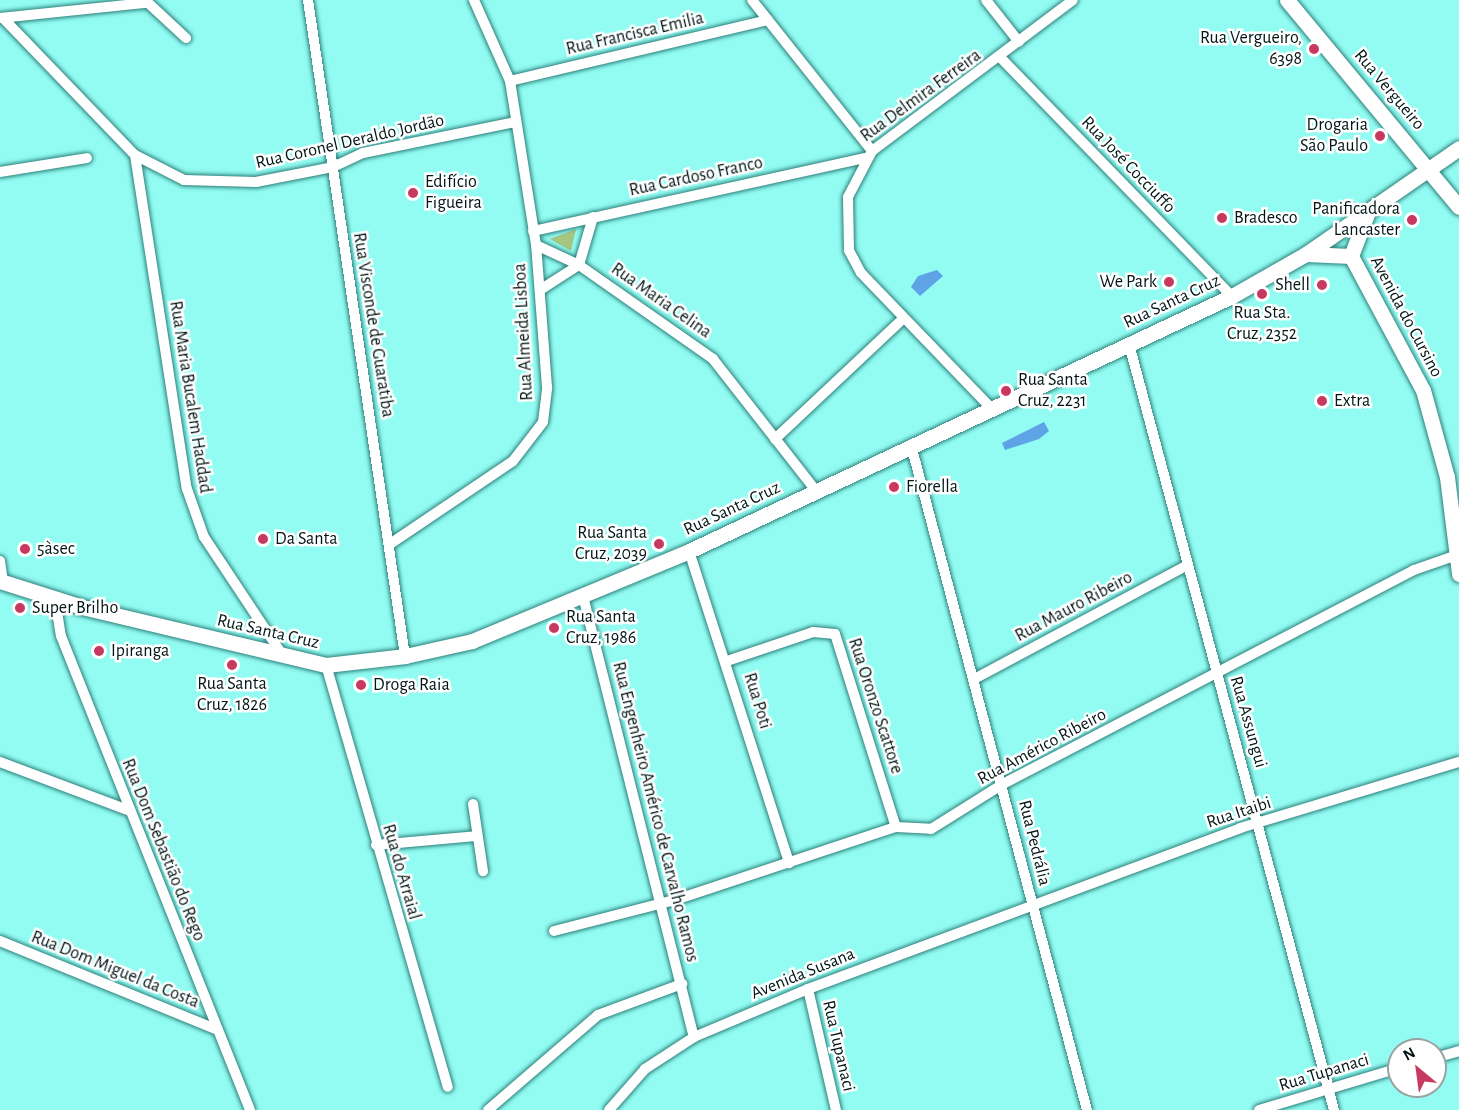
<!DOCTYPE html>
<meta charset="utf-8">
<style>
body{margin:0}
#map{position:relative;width:1459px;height:1110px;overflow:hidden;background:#92fcf3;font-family:"Alegreya Sans",sans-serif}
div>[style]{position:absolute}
.green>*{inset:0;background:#a5c680}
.water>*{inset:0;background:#5da3e6}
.roads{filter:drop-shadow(0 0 2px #2d807a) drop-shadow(0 0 2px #2d807a)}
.minor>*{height:10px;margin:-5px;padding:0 5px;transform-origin:5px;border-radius:5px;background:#fff}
.secondary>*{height:15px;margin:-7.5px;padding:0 7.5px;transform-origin:7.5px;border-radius:7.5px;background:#fff}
.dots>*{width:16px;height:16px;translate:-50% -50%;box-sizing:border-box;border:3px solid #fff;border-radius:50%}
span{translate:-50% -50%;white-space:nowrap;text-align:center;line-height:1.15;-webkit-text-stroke:5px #fff;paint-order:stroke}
.street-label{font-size:18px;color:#011615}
.poi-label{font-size:18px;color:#011615}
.right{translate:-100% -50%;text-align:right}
.left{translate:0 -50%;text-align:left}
.north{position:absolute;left:1387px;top:1038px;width:60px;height:60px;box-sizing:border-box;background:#fff;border:2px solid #99a2a1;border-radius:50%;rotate:331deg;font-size:16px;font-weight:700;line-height:24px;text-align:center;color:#011615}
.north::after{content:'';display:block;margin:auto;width:21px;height:27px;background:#c83960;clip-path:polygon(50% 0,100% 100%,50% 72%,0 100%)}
</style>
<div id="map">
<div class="green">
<i style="clip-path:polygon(576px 229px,571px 251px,550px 239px)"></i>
</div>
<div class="water">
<i style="clip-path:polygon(937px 270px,943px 276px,920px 296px,911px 287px,918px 276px)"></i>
<i style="clip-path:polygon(1044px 422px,1049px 431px,1039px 439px,1005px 450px,1002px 443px)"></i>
</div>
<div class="roads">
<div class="minor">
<i style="left:145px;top:0;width:56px;rotate:42.8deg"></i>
<i style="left:308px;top:0;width:663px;rotate:81.59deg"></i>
<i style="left:752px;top:0;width:193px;rotate:51.5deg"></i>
<i style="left:986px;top:0;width:53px;rotate:51.8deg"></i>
<i style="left:0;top:18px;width:147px;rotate:-5.9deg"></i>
<i style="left:3px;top:18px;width:190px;rotate:46.1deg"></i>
<i style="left:135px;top:155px;width:55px;rotate:27deg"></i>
<i style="left:184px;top:180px;width:72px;rotate:1.6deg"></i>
<i style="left:256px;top:182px;width:78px;rotate:-11deg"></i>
<i style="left:333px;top:167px;width:33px;rotate:-25deg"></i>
<i style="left:363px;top:153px;width:156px;rotate:-11.5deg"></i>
<i style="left:1001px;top:58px;width:332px;rotate:45.9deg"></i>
<i style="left:510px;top:81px;width:265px;rotate:-13.3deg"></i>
<i style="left:135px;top:155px;width:338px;rotate:81.2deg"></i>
<i style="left:187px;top:489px;width:51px;rotate:70.5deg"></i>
<i style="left:204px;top:537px;width:143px;rotate:56.4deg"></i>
<i style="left:0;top:172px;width:88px;rotate:-9.1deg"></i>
<i style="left:533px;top:231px;width:340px;rotate:-12.4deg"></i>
<i style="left:536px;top:245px;width:47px;rotate:24.9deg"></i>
<i style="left:579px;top:265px;width:164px;rotate:35deg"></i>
<i style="left:713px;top:359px;width:167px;rotate:52deg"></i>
<i style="left:540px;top:290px;width:46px;rotate:-32.7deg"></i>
<i style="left:579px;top:265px;width:50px;rotate:-73.7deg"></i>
<i style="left:1129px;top:344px;width:793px;rotate:75.02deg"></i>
<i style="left:993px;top:410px;width:190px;rotate:-133.9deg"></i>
<i style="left:861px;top:273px;width:26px;rotate:-118deg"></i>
<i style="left:849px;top:250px;width:53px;rotate:-91.1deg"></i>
<i style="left:848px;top:197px;width:52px;rotate:-62.4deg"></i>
<i style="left:872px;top:151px;width:251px;rotate:-36.9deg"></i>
<i style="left:775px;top:439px;width:175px;rotate:-43.2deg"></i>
<i style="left:911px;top:445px;width:688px;rotate:75.18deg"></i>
<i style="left:390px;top:544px;width:148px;rotate:-34deg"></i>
<i style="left:513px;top:461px;width:49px;rotate:-52.4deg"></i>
<i style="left:543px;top:422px;width:35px;rotate:-83deg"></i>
<i style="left:547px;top:387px;width:142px;rotate:-94.4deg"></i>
<i style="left:536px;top:245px;width:166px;rotate:-99deg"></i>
<i style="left:510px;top:81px;width:89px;rotate:-114deg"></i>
<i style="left:689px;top:551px;width:328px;rotate:72.2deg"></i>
<i style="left:0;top:561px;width:21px;rotate:82deg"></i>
<i style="left:583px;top:596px;width:455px;rotate:75.9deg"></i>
<i style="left:55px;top:599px;width:37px;rotate:81deg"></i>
<i style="left:61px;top:636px;width:510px;rotate:68.26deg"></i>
<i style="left:727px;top:661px;width:91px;rotate:-18.6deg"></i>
<i style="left:813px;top:632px;width:22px;rotate:5deg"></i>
<i style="left:835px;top:634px;width:202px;rotate:72.5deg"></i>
<i style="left:326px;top:665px;width:439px;rotate:73.9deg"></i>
<i style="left:976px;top:678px;width:240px;rotate:-28.1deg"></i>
<i style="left:0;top:762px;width:137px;rotate:20.6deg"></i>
<i style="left:473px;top:804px;width:68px;rotate:81.5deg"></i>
<i style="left:376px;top:845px;width:100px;rotate:-5.1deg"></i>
<i style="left:554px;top:931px;width:125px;rotate:-14.4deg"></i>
<i style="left:675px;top:900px;width:233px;rotate:-18.3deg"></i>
<i style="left:896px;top:827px;width:35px;rotate:3deg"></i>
<i style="left:931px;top:829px;width:85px;rotate:-32deg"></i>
<i style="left:1003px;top:784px;width:463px;rotate:-27.5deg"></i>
<i style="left:1414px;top:570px;width:46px;rotate:-19.2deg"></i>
<i style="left:0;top:941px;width:235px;rotate:22.2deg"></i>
<i style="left:808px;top:989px;width:124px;rotate:77deg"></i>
<i style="left:1435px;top:1058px;width:25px;rotate:-16deg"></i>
<i style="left:488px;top:1110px;width:145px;rotate:-40.8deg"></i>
<i style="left:598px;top:1015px;width:90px;rotate:-20.3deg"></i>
<i style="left:609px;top:1110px;width:55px;rotate:-48.7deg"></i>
<i style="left:645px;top:1069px;width:59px;rotate:-33.1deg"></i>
<i style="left:694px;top:1037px;width:124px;rotate:-22.8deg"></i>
<i style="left:808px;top:989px;width:461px;rotate:-20.4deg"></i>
<i style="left:1240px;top:828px;width:229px;rotate:-16.8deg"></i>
<i style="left:1259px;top:1110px;width:146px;rotate:-16.7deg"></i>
</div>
<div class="secondary">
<i style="left:1287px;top:0;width:269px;rotate:50.3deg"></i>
<i style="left:1306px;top:254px;width:45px;rotate:2.5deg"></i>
<i style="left:1351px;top:256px;width:152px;rotate:61.8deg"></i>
<i style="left:1423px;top:390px;width:90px;rotate:74.6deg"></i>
<i style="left:1447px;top:477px;width:98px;rotate:82.9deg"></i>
<i style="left:1351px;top:256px;width:45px;rotate:-69.1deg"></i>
<i style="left:0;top:581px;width:86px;rotate:17.6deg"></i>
<i style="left:82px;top:607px;width:251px;rotate:13.4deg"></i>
<i style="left:326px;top:665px;width:80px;rotate:-6.5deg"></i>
<i style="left:405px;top:656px;width:69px;rotate:-12.6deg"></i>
<i style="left:472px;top:641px;width:235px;rotate:-22.5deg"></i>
<i style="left:689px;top:551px;width:600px;rotate:-25.16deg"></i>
<i style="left:1232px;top:296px;width:85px;rotate:-29.6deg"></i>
<i style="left:1306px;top:254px;width:186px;rotate:-34.7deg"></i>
</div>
</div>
<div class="dots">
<i style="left:1314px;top:49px;background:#c83960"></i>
<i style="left:1380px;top:136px;background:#c83960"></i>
<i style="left:413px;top:193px;background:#c83960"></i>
<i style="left:1222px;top:218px;background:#c83960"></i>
<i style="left:1412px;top:220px;background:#c83960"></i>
<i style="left:1169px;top:282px;background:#c83960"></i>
<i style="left:1322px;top:285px;background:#c83960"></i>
<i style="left:1262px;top:294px;background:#c83960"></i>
<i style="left:1006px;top:391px;background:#c83960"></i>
<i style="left:1322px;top:401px;background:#c83960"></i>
<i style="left:894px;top:487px;background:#c83960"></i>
<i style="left:263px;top:539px;background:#c83960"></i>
<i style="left:659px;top:544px;background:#c83960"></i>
<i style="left:25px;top:549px;background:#c83960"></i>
<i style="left:20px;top:608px;background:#c83960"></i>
<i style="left:554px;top:628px;background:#c83960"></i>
<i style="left:99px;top:651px;background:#c83960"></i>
<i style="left:232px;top:665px;background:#c83960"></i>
<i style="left:361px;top:685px;background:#c83960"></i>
</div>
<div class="street-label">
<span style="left:635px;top:34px;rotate:-13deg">Rua Francisca Emilia</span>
<span style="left:1389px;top:90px;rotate:50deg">Rua Vergueiro</span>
<span style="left:921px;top:96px;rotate:-36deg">Rua Delmira Ferreira</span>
<span style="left:350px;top:142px;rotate:-13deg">Rua Coronel Deraldo Jordão</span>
<span style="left:1128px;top:165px;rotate:46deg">Rua José Cocciuffo</span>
<span style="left:696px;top:177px;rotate:-12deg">Rua Cardoso Franco</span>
<span style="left:661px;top:301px;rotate:35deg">Rua Maria Celina</span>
<span style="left:1172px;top:302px;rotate:-25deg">Rua Santa Cruz</span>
<span style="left:1406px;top:317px;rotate:62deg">Avenida do Cursino</span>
<span style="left:373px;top:325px;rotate:81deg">Rua Visconde de Guaratiba</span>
<span style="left:524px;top:332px;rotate:-93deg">Rua Almeida Lisboa</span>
<span style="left:190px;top:397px;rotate:81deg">Rua Maria Bucalem Haddad</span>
<span style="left:732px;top:509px;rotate:-25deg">Rua Santa Cruz</span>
<span style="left:1074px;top:607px;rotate:-28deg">Rua Mauro Ribeiro</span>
<span style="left:268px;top:632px;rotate:13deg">Rua Santa Cruz</span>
<span style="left:757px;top:701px;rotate:73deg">Rua Poti</span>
<span style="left:875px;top:706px;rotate:72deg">Rua Oronzo Scattore</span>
<span style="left:1248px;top:722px;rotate:74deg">Rua Assungui</span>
<span style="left:1042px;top:747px;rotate:-28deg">Rua Américo Ribeiro</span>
<span style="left:655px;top:812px;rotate:76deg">Rua Engenheiro Américo de Carvalho Ramos</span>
<span style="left:1239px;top:813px;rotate:-18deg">Rua Itaibi</span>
<span style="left:1034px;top:843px;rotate:76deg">Rua Pedrália</span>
<span style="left:163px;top:850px;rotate:68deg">Rua Dom Sebastião do Rego</span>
<span style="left:401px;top:872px;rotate:74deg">Rua do Arraial</span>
<span style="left:115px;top:970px;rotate:22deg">Rua Dom Miguel da Costa</span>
<span style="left:803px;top:974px;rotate:-22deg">Avenida Susana</span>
<span style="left:838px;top:1046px;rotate:77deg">Rua Tupanaci</span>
<span style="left:1324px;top:1073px;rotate:-17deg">Rua Tupanaci</span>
</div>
<div class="poi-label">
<span class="right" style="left:1302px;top:49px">Rua Vergueiro,<br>6398</span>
<span class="right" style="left:1368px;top:136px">Drogaria<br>São Paulo</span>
<span class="left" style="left:425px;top:193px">Edifício<br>Figueira</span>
<span class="right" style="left:1400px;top:220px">Panificadora<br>Lancaster</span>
<span class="left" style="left:1234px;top:218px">Bradesco</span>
<span class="right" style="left:1157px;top:282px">We Park</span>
<span class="right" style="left:1310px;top:285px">Shell</span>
<span style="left:1262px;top:324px">Rua Sta.<br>Cruz, 2352</span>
<span class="left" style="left:1018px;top:391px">Rua Santa<br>Cruz, 2231</span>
<span class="left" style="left:1334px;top:401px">Extra</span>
<span class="left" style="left:906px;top:487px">Fiorella</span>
<span class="right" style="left:647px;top:544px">Rua Santa<br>Cruz, 2039</span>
<span class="left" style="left:275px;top:539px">Da Santa</span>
<span class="left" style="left:37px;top:549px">5àsec</span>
<span class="left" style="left:32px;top:608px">Super Brilho</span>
<span class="left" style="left:566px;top:628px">Rua Santa<br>Cruz, 1986</span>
<span class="left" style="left:111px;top:651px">Ipiranga</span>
<span style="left:232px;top:695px">Rua Santa<br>Cruz, 1826</span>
<span class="left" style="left:373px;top:685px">Droga Raia</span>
</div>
<div class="north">N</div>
</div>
